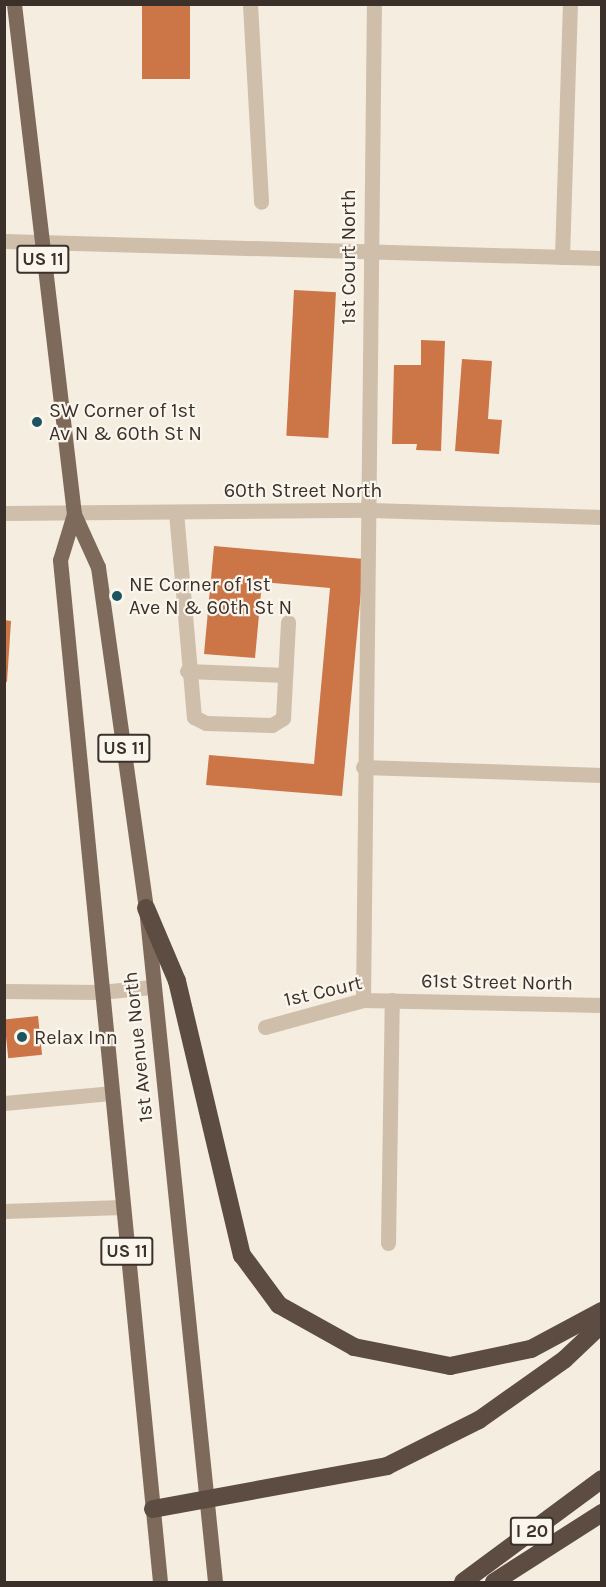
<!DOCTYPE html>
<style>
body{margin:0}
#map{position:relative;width:606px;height:1587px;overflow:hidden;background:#f4ede0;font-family:Karla,sans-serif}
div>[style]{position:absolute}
.building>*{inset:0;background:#cc7546;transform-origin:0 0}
.minor>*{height:15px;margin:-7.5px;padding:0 7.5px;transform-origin:7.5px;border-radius:7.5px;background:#cebeaa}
.major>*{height:15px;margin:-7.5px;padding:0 7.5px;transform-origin:7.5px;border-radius:7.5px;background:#7e6a5b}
.highway>*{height:18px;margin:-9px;padding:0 9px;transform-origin:9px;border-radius:9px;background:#5c4c41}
.dots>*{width:16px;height:16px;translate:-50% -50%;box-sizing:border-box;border:3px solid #fbf6ed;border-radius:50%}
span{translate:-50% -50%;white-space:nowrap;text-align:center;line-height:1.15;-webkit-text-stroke:4.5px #fbf6ed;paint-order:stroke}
.shield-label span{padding:2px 4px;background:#fbf6ed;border:2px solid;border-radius:4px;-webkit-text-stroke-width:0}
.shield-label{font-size:18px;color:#3b312a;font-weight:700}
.street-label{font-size:20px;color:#3b312a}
.poi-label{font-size:20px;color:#3b312a}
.left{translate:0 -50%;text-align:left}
.frame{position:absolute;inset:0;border:6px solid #3b312a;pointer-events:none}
</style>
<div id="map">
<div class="building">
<i style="left:142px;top:4px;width:48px;height:75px"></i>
<i style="left:294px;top:290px;width:42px;height:146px;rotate:3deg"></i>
<i style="clip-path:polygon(421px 340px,445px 341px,441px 451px,416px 450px,417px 444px,392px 444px,394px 365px,421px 365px)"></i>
<i style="clip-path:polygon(462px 359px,492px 361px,488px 419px,502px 420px,499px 454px,455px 451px)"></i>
<i style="clip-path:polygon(214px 546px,364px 559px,342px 796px,206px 785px,209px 755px,314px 764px,330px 588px,262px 582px,255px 658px,204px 654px)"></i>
<i style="clip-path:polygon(4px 620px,11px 621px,7px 682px,4px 681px)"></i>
<i style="left:38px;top:1016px;width:39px;height:34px;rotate:84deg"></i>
</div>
<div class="minor">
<i style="left:250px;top:4px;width:198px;rotate:86.8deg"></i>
<i style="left:4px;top:241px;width:598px;rotate:1.63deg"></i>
<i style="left:562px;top:257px;width:253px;rotate:-88.2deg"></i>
<i style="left:176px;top:512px;width:206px;rotate:85deg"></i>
<i style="left:194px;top:717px;width:13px;rotate:27deg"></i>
<i style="left:206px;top:723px;width:66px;rotate:1.7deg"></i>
<i style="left:272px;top:725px;width:13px;rotate:-32deg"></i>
<i style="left:283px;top:718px;width:96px;rotate:-87deg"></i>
<i style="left:4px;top:513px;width:366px;rotate:-0.5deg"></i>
<i style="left:370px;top:510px;width:232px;rotate:1.7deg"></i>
<i style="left:187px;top:671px;width:98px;rotate:2.3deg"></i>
<i style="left:363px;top:767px;width:239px;rotate:1.9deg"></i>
<i style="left:4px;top:991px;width:96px;rotate:0.6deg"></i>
<i style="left:100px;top:992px;width:52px;rotate:-5.5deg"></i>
<i style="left:363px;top:1000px;width:996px;rotate:-89.37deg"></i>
<i style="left:265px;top:1027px;width:102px;rotate:-15.4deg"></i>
<i style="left:363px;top:1000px;width:239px;rotate:1.2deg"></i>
<i style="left:4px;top:1103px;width:107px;rotate:-5.3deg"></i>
<i style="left:4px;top:1211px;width:118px;rotate:-1.9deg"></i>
<i style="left:388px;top:1243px;width:243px;rotate:-89.1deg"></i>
</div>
<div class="major">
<i style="left:14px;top:4px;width:514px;rotate:83.29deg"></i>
<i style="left:74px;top:514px;width:58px;rotate:65.6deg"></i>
<i style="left:98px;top:567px;width:344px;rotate:82deg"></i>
<i style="left:146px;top:908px;width:678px;rotate:84.15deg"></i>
<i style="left:74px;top:514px;width:48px;rotate:106.9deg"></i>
<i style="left:60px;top:560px;width:1027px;rotate:84.41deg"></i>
</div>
<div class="highway">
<i style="left:146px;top:908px;width:79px;rotate:67deg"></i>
<i style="left:177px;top:981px;width:282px;rotate:76.7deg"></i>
<i style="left:242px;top:1255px;width:62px;rotate:53.5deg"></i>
<i style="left:279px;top:1305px;width:86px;rotate:29.2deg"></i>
<i style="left:354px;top:1347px;width:98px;rotate:11.2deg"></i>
<i style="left:450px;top:1366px;width:83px;rotate:-11.9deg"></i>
<i style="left:531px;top:1349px;width:81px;rotate:-28.2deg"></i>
<i style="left:153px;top:1509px;width:238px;rotate:-10.4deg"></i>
<i style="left:387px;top:1466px;width:103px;rotate:-26.6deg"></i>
<i style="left:479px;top:1420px;width:105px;rotate:-35.3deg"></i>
<i style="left:565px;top:1359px;width:51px;rotate:-43.4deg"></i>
<i style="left:463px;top:1582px;width:173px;rotate:-36.5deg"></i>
<i style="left:494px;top:1582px;width:128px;rotate:-32.6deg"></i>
</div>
<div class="dots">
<i style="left:37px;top:422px;background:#1d5460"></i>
<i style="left:117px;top:596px;background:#1d5460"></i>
<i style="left:22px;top:1037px;background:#1d5460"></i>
</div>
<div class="shield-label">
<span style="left:43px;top:259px">US 11</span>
<span style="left:124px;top:748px">US 11</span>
<span style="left:127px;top:1251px">US 11</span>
<span style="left:532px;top:1531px">I 20</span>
</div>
<div class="street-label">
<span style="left:348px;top:257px;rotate:-90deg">1st Court North</span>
<span style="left:303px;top:490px">60th Street North</span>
<span style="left:497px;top:982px;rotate:1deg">61st Street North</span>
<span style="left:323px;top:991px;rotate:-13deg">1st Court</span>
<span style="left:138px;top:1047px;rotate:-96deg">1st Avenue North</span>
</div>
<div class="poi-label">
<span class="left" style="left:49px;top:422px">SW Corner of 1st<br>Av N &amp; 60th St N</span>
<span class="left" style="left:129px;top:596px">NE Corner of 1st<br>Ave N &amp; 60th St N</span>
<span class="left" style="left:34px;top:1037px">Relax Inn</span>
</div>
<div class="frame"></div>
</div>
